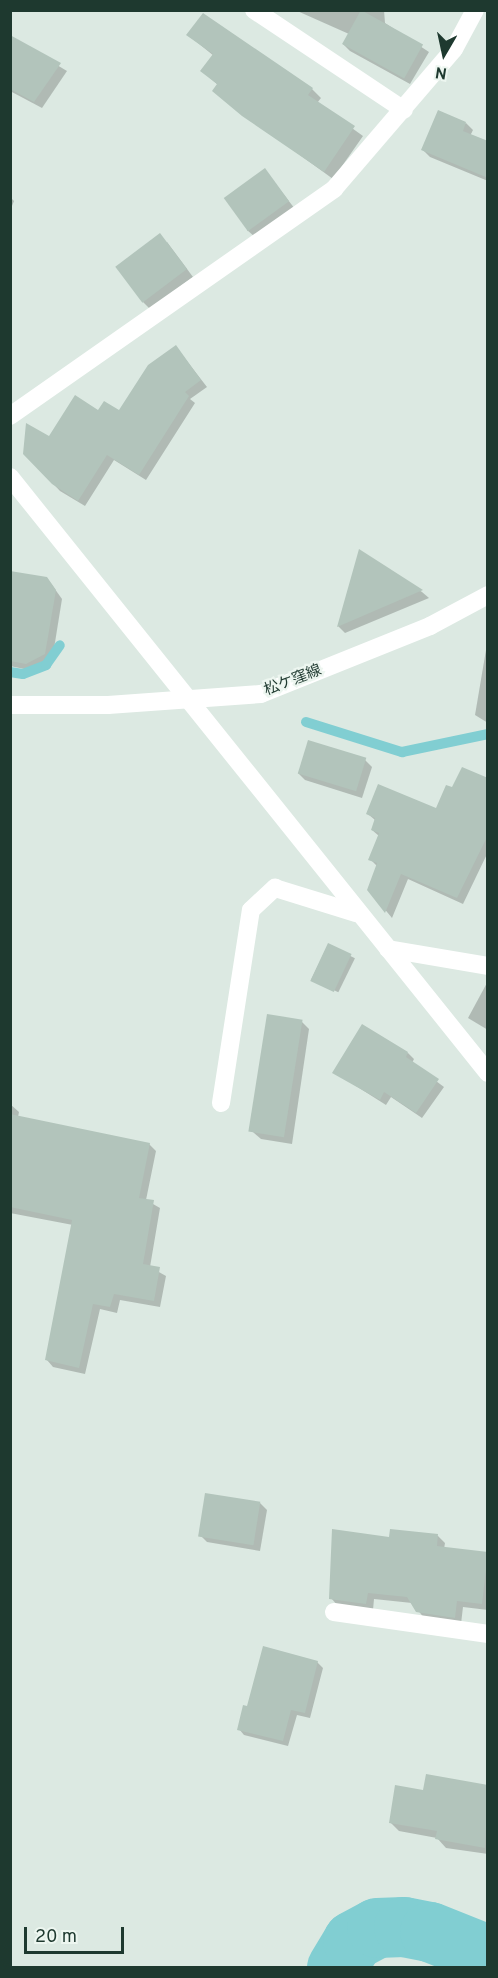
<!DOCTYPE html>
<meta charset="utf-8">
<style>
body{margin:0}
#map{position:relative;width:498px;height:1978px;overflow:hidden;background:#dce9e2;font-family:Overpass,"Noto Sans JP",sans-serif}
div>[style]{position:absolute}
.shadow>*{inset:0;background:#0003;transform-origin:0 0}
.stream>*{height:10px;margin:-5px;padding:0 5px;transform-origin:5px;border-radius:5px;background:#81ced2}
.river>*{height:60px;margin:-30px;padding:0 30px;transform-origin:30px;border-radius:30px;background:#81ced2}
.building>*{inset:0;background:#b2c4bb;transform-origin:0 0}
.minor>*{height:18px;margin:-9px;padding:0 9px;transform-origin:9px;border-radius:9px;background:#fff}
span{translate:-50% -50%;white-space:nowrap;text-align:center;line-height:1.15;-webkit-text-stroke:4.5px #edf6f0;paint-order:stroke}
.street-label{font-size:15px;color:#1e392f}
.frame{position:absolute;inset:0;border:12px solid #1e392f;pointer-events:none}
.north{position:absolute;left:414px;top:24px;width:60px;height:60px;-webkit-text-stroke:4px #edf6f0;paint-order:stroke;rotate:189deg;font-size:16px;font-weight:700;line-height:24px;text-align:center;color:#1e392f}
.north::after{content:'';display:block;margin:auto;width:21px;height:27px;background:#1e392f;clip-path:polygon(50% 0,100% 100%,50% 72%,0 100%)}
.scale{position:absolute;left:24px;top:1927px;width:100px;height:27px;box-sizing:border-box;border:3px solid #1e392f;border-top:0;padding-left:8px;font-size:18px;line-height:21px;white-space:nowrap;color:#1e392f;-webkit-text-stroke:4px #edf6f0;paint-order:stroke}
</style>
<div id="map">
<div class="shadow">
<i style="clip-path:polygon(295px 10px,384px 10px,385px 23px,429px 52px,410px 84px,350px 51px,343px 44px,349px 34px)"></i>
<i style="clip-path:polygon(203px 15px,312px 89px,321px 98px,317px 103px,363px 136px,333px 179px,223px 99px,218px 85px,202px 71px,214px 56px,188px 35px)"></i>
<i style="clip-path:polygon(10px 37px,67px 71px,42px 108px,10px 91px)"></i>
<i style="clip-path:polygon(466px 123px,473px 130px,470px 136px,488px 143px,488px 181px,430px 157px,423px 150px)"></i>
<i style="clip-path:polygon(265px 170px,295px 209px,255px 237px,247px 230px)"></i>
<i style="clip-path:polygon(10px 197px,14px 201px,10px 211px)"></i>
<i style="clip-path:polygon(167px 242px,193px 277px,150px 309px,143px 302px)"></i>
<i style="clip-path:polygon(176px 347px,207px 387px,190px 399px,195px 403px,146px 480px,114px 460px,85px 506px,60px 491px,24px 453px,98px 412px,120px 412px)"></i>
<i style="clip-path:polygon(359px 552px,422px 592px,429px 598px,345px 633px,338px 626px)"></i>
<i style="clip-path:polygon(47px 578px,62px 599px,52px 661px,34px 671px,10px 666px,10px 592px)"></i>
<i style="clip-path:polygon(486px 650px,488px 650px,488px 723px,475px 715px)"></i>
<i style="clip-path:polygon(365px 760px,372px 767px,362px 798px,305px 780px,298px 773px)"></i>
<i style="clip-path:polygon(488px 780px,488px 852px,463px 904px,408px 879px,392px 918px,368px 889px,377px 866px,370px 859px,379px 836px,372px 830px,375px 820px,368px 814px,437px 809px,453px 789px)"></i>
<i style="left:328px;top:945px;width:30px;height:38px;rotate:26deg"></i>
<i style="clip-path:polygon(488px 981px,488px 1030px,468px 1018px)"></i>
<i style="clip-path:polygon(302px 1022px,309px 1029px,292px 1144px,261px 1139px,253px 1132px)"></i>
<i style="clip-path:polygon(408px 1053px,414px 1059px,412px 1063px,444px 1087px,422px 1118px,391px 1097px,386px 1105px,334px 1072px)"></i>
<i style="clip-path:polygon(10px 1104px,19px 1112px,18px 1117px,149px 1144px,156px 1151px,146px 1200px,160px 1208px,150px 1267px,166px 1276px,160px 1307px,120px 1300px,117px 1313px,100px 1309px,85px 1374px,53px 1367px,47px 1360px,73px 1225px,10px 1213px)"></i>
<i style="clip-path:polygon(260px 1503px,267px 1510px,260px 1551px,207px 1542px,200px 1535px)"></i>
<i style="clip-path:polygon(438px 1536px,445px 1543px,444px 1549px,488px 1554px,488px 1610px,463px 1607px,461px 1624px,425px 1619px,412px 1603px,374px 1599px,373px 1610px,338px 1606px,331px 1598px,391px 1538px)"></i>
<i style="clip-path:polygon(317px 1662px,323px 1668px,310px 1718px,297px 1715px,288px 1746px,244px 1735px,239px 1729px,248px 1708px)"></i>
<i style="clip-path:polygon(488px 1787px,488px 1854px,446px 1848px,437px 1838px,399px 1831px,390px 1822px,424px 1792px)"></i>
</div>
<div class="stream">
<i style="left:10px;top:672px;width:13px;rotate:9deg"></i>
<i style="left:23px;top:674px;width:25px;rotate:-21deg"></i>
<i style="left:46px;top:665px;width:24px;rotate:-55deg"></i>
<i style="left:306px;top:722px;width:101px;rotate:17.4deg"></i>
<i style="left:402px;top:752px;width:88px;rotate:-11.8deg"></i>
</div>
<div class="river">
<i style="left:337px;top:1968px;width:31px;rotate:-59deg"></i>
<i style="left:353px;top:1941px;width:27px;rotate:-28deg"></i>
<i style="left:377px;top:1928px;width:27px;rotate:-2deg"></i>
<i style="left:404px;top:1927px;width:26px;rotate:11deg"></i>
<i style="left:430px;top:1932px;width:62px;rotate:21.6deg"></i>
</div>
<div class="building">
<i style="left:361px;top:10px;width:71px;height:39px;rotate:29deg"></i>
<i style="clip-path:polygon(203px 13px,313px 88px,308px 95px,355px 126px,324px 172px,242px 116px,212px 91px,217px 84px,200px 71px,213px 54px,186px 35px)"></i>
<i style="clip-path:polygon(10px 35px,61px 63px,34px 102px,10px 89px)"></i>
<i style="clip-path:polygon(438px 110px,466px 122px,463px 131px,488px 141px,488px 178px,421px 150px)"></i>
<i style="left:265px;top:168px;width:41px;height:51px;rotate:54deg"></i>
<i style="left:160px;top:233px;width:45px;height:56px;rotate:53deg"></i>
<i style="clip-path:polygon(176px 345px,201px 380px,185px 392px,189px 396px,139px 475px,107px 455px,78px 501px,52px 484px,23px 454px,26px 423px,49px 436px,75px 395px,98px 410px,104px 401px,119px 410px,148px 365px)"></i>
<i style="clip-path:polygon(359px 549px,423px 590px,337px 627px)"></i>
<i style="clip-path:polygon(10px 571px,47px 577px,56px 590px,45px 654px,26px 664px,10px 661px)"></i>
<i style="left:308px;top:740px;width:61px;height:35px;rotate:17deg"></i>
<i style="clip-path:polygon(462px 767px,488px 778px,488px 835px,457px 898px,401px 874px,385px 913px,367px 890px,377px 863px,368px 860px,379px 833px,371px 830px,375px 818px,366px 814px,378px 784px,436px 808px,446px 785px,452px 787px)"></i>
<i style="left:328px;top:943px;width:26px;height:42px;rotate:25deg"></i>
<i style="left:267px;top:1014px;width:36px;height:119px;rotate:9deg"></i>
<i style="clip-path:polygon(362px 1024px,408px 1052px,406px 1057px,439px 1079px,416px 1113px,384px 1092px,380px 1100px,332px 1073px)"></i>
<i style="clip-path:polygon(10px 1114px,150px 1143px,139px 1198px,154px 1200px,143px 1264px,160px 1267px,154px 1301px,114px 1294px,110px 1307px,93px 1304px,79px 1368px,45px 1360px,72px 1220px,10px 1207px)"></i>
<i style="left:205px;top:1493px;width:56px;height:44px;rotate:9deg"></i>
<i style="clip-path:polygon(332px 1529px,389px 1537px,390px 1529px,438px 1534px,437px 1546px,488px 1552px,482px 1604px,457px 1601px,455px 1618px,416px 1612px,407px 1597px,368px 1593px,366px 1604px,329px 1599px)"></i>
<i style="clip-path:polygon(263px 1646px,318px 1661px,305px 1713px,291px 1710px,283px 1741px,237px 1730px,243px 1705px,247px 1706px)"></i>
<i style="clip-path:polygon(426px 1774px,488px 1785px,485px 1848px,435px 1839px,437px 1831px,389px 1823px,395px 1785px,423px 1790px)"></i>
</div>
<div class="minor">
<i style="left:254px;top:10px;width:180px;rotate:33.7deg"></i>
<i style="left:10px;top:416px;width:396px;rotate:-35deg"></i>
<i style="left:334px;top:189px;width:184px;rotate:-49.4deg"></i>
<i style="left:454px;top:49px;width:44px;rotate:-61.7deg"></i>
<i style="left:10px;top:477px;width:764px;rotate:51.27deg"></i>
<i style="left:10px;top:705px;width:98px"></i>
<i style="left:108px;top:705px;width:153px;rotate:-4.1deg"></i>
<i style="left:261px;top:694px;width:182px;rotate:-21.9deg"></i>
<i style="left:430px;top:626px;width:66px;rotate:-28.1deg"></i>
<i style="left:388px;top:949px;width:101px;rotate:9.6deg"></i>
<i style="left:221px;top:1103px;width:195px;rotate:-81.2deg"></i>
<i style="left:251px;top:910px;width:33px;rotate:-43deg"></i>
<i style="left:275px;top:888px;width:85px;rotate:17.2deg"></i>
<i style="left:334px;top:1612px;width:156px;rotate:8.1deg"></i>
</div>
<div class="street-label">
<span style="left:293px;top:681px;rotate:-21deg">松ケ窪線</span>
</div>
<div class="frame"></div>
<div class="north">N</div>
<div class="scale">20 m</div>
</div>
